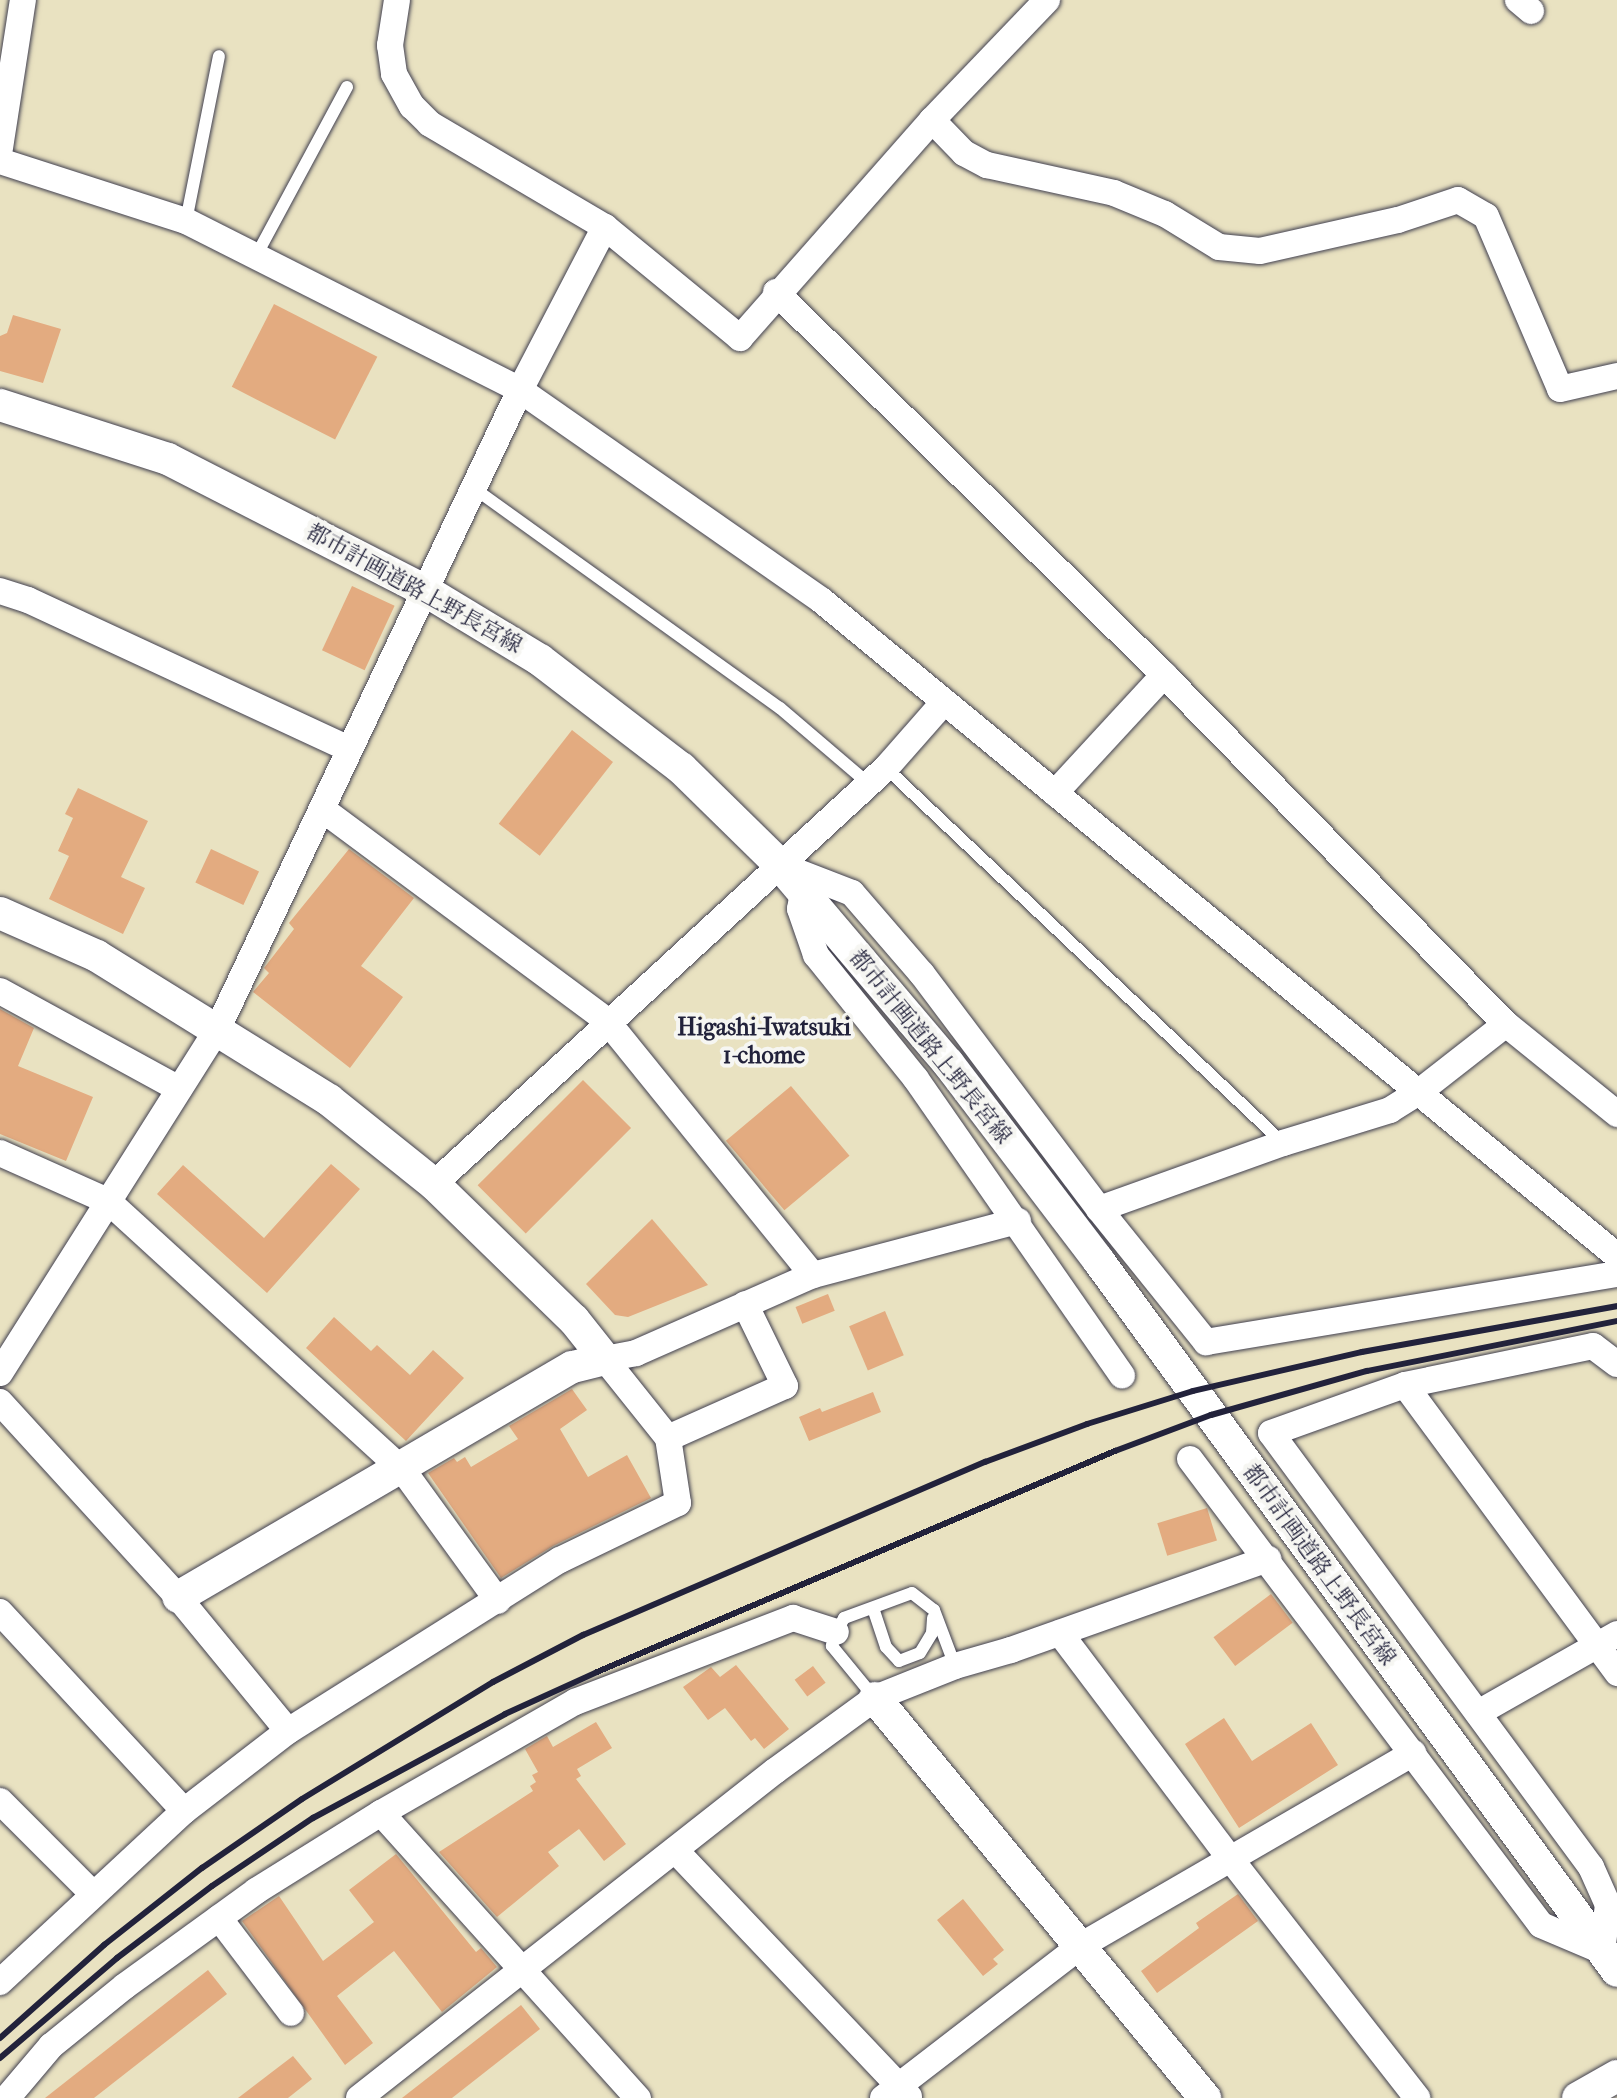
<!DOCTYPE html>
<meta charset="utf-8">
<style>
body{margin:0}
#map{position:relative;width:1617px;height:2098px;overflow:hidden;background:#e9e2c1;font-family:"IM FELL French Canon","Noto Serif JP",serif}
div>[style]{position:absolute}
.building>*{inset:0;background:#e3ab80;transform-origin:0 0}
.roads{filter:drop-shadow(0 0 2px #403f4f) drop-shadow(0 0 2px #403f4f)}
.service>*{height:12px;margin:-6px;padding:0 6px;transform-origin:6px;border-radius:6px;background:#fff}
.minor>*{height:26px;margin:-13px;padding:0 13px;transform-origin:13px;border-radius:13px;background:#fff}
.tertiary>*{height:32px;margin:-16px;padding:0 16px;transform-origin:16px;border-radius:16px;background:#fff}
.rail>*{height:6px;margin:-3px;padding:0 3px;transform-origin:3px;border-radius:3px;background:#22223b}
span{translate:-50% -50%;white-space:nowrap;text-align:center;line-height:1.15;-webkit-text-stroke:8px #f6f6f2;paint-order:stroke}
.street-label{font-size:22px;color:#22223b}
.neighbourhood-label{font-size:24px;color:#22223b;font-weight:700}
</style>
<div id="map">
<div class="building">
<i style="left:274px;top:304px;width:116px;height:93px;rotate:27deg"></i>
<i style="clip-path:polygon(13px 315px,61px 329px,43px 383px,0 371px,0 336px,7px 333px)"></i>
<i style="left:352px;top:586px;width:47px;height:71px;rotate:25deg"></i>
<i style="left:572px;top:730px;width:52px;height:119px;rotate:38deg"></i>
<i style="clip-path:polygon(78px 788px,148px 821px,121px 877px,145px 888px,123px 934px,49px 899px,69px 856px,58px 851px,73px 818px,65px 814px)"></i>
<i style="left:211px;top:849px;width:53px;height:37px;rotate:25deg"></i>
<i style="clip-path:polygon(349px 849px,414px 898px,361px 966px,403px 997px,350px 1068px,253px 992px,269px 973px,264px 968px,294px 929px,289px 923px)"></i>
<i style="clip-path:polygon(0 1009px,34px 1028px,18px 1066px,93px 1097px,66px 1161px,0 1134px)"></i>
<i style="left:583px;top:1080px;width:68px;height:149px;rotate:45deg"></i>
<i style="left:791px;top:1086px;width:91px;height:85px;rotate:50deg"></i>
<i style="clip-path:polygon(331px 1164px,360px 1189px,267px 1293px,157px 1194px,183px 1165px,264px 1238px)"></i>
<i style="clip-path:polygon(652px 1219px,708px 1285px,628px 1317px,615px 1315px,586px 1284px)"></i>
<i style="left:828px;top:1294px;width:18px;height:35px;rotate:68deg"></i>
<i style="left:885px;top:1311px;width:48px;height:39px;rotate:67deg"></i>
<i style="clip-path:polygon(334px 1317px,371px 1351px,377px 1345px,410px 1375px,433px 1350px,464px 1378px,406px 1441px,306px 1348px)"></i>
<i style="clip-path:polygon(572px 1389px,587px 1410px,560px 1429px,588px 1477px,627px 1455px,651px 1498px,553px 1546px,501px 1578px,428px 1473px,454px 1458px,457px 1462px,465px 1457px,471px 1467px,518px 1439px,509px 1426px)"></i>
<i style="clip-path:polygon(873px 1392px,881px 1412px,809px 1441px,799px 1417px,820px 1408px,822px 1412px)"></i>
<i style="left:1207px;top:1508px;width:34px;height:52px;rotate:73deg"></i>
<i style="left:1271px;top:1594px;width:36px;height:72px;rotate:53deg"></i>
<i style="clip-path:polygon(736px 1665px,789px 1729px,764px 1749px,755px 1738px,751px 1741px,725px 1708px,708px 1720px,683px 1687px,711px 1667px,720px 1677px)"></i>
<i style="left:813px;top:1666px;width:21px;height:23px;rotate:53deg"></i>
<i style="clip-path:polygon(1224px 1718px,1252px 1761px,1311px 1723px,1338px 1765px,1239px 1828px,1185px 1744px)"></i>
<i style="clip-path:polygon(596px 1722px,612px 1748px,577px 1769px,581px 1776px,576px 1779px,626px 1844px,604px 1861px,579px 1829px,548px 1852px,559px 1866px,497px 1917px,439px 1852px,533px 1791px,530px 1786px,536px 1782px,532px 1775px,538px 1772px,525px 1749px,547px 1736px,553px 1747px)"></i>
<i style="clip-path:polygon(396px 1854px,476px 1952px,481px 1948px,497px 1967px,442px 2012px,394px 1951px,337px 1996px,373px 2043px,345px 2065px,242px 1921px,279px 1896px,323px 1961px,374px 1922px,349px 1890px)"></i>
<i style="clip-path:polygon(1238px 1894px,1258px 1921px,1157px 1993px,1141px 1971px,1199px 1928px,1196px 1923px)"></i>
<i style="clip-path:polygon(963px 1899px,1004px 1950px,993px 1959px,998px 1964px,983px 1976px,937px 1920px)"></i>
<i style="clip-path:polygon(208px 1970px,227px 1994px,94px 2098px,45px 2098px)"></i>
<i style="clip-path:polygon(521px 2005px,540px 2029px,452px 2098px,402px 2098px)"></i>
<i style="clip-path:polygon(293px 2056px,312px 2079px,288px 2098px,238px 2098px)"></i>
</div>
<div class="roads">
<div class="service">
<i style="left:186px;top:221px;width:168px;rotate:-78.7deg"></i>
<i style="left:256px;top:256px;width:192px;rotate:-61.7deg"></i>
<i style="left:475px;top:489px;width:375px;rotate:35.7deg"></i>
<i style="left:780px;top:708px;width:117px;rotate:40.5deg"></i>
<i style="left:886px;top:768px;width:546px;rotate:43.37deg"></i>
<i style="left:873px;top:1608px;width:41px;rotate:71.6deg"></i>
<i style="left:886px;top:1647px;width:19px;rotate:47deg"></i>
<i style="left:899px;top:1661px;width:22px;rotate:-21deg"></i>
<i style="left:920px;top:1653px;width:23px;rotate:-59deg"></i>
<i style="left:932px;top:1633px;width:15px;rotate:-86deg"></i>
<i style="left:873px;top:1696px;width:65px;rotate:-129.4deg"></i>
<i style="left:832px;top:1646px;width:15px;rotate:-74deg"></i>
<i style="left:836px;top:1632px;width:16px;rotate:-60deg"></i>
<i style="left:844px;top:1618px;width:72px;rotate:-20.2deg"></i>
<i style="left:912px;top:1593px;width:28px;rotate:38deg"></i>
<i style="left:934px;top:1610px;width:60px;rotate:69.4deg"></i>
</div>
<div class="minor">
<i style="left:397px;top:0;width:46px;rotate:98.8deg"></i>
<i style="left:390px;top:45px;width:29px;rotate:82deg"></i>
<i style="left:394px;top:74px;width:37px;rotate:61deg"></i>
<i style="left:412px;top:106px;width:25px;rotate:45deg"></i>
<i style="left:430px;top:124px;width:203px;rotate:30.5deg"></i>
<i style="left:1518px;top:0;width:17px;rotate:40deg"></i>
<i style="left:932px;top:120px;width:46px;rotate:45.9deg"></i>
<i style="left:964px;top:153px;width:26px;rotate:28deg"></i>
<i style="left:987px;top:165px;width:130px;rotate:12.4deg"></i>
<i style="left:1114px;top:193px;width:55px;rotate:22.4deg"></i>
<i style="left:1165px;top:214px;width:63px;rotate:31.4deg"></i>
<i style="left:1219px;top:247px;width:41px;rotate:5.6deg"></i>
<i style="left:1260px;top:251px;width:141px;rotate:-12.7deg"></i>
<i style="left:1398px;top:220px;width:63px;rotate:-18.4deg"></i>
<i style="left:1458px;top:200px;width:32px;rotate:30deg"></i>
<i style="left:1486px;top:216px;width:188px;rotate:66.8deg"></i>
<i style="left:1560px;top:389px;width:58px;rotate:-12.8deg"></i>
<i style="left:0;top:148px;width:150px;rotate:-81.2deg"></i>
<i style="left:0;top:161px;width:195px;rotate:17.9deg"></i>
<i style="left:186px;top:221px;width:374px;rotate:26.8deg"></i>
<i style="left:520px;top:390px;width:367px;rotate:34.9deg"></i>
<i style="left:821px;top:600px;width:1031px;rotate:39.49deg"></i>
<i style="left:776px;top:292px;width:545px;rotate:44.63deg"></i>
<i style="left:1164px;top:675px;width:489px;rotate:45.6deg"></i>
<i style="left:1506px;top:1024px;width:143px;rotate:39deg"></i>
<i style="left:0;top:591px;width:29px;rotate:18deg"></i>
<i style="left:28px;top:600px;width:354px;rotate:24.9deg"></i>
<i style="left:1055px;top:793px;width:161px;rotate:-47.3deg"></i>
<i style="left:322px;top:809px;width:355px;rotate:36.6deg"></i>
<i style="left:607px;top:1021px;width:327px;rotate:51deg"></i>
<i style="left:780px;top:865px;width:77px;rotate:21.3deg"></i>
<i style="left:852px;top:893px;width:107px;rotate:49.2deg"></i>
<i style="left:922px;top:974px;width:294px;rotate:53deg"></i>
<i style="left:1099px;top:1209px;width:171px;rotate:51.2deg"></i>
<i style="left:1206px;top:1342px;width:417px;rotate:-9.4deg"></i>
<i style="left:803px;top:892px;width:17px;rotate:100deg"></i>
<i style="left:800px;top:909px;width:49px;rotate:70.8deg"></i>
<i style="left:816px;top:955px;width:159px;rotate:51.1deg"></i>
<i style="left:916px;top:1079px;width:361px;rotate:55.2deg"></i>
<i style="left:0;top:991px;width:204px;rotate:28.7deg"></i>
<i style="left:0;top:1153px;width:118px;rotate:24deg"></i>
<i style="left:108px;top:1201px;width:398px;rotate:42.4deg"></i>
<i style="left:402px;top:1469px;width:163px;rotate:54deg"></i>
<i style="left:434px;top:1184px;width:614px;rotate:-42.63deg"></i>
<i style="left:886px;top:768px;width:88px;rotate:-48.7deg"></i>
<i style="left:1099px;top:1209px;width:195px;rotate:-19.7deg"></i>
<i style="left:1283px;top:1143px;width:112px;rotate:-17.1deg"></i>
<i style="left:1390px;top:1110px;width:34px;rotate:-32deg"></i>
<i style="left:1419px;top:1092px;width:110px;rotate:-38deg"></i>
<i style="left:0;top:1373px;width:408px;rotate:-57.7deg"></i>
<i style="left:218px;top:1028px;width:706px;rotate:-64.67deg"></i>
<i style="left:520px;top:390px;width:184px;rotate:-62.5deg"></i>
<i style="left:605px;top:227px;width:175px;rotate:39.4deg"></i>
<i style="left:740px;top:338px;width:290px;rotate:-48.6deg"></i>
<i style="left:932px;top:120px;width:166px;rotate:-46.2deg"></i>
<i style="left:1405px;top:1385px;width:358px;rotate:53.6deg"></i>
<i style="left:0;top:1402px;width:264px;rotate:47.6deg"></i>
<i style="left:178px;top:1597px;width:173px;rotate:50.6deg"></i>
<i style="left:668px;top:1438px;width:128px;rotate:-24deg"></i>
<i style="left:785px;top:1386px;width:91px;rotate:-116deg"></i>
<i style="left:1190px;top:1459px;width:583px;rotate:53.01deg"></i>
<i style="left:1541px;top:1925px;width:66px;rotate:23.1deg"></i>
<i style="left:1602px;top:1951px;width:46px;rotate:-82.6deg"></i>
<i style="left:1608px;top:1905px;width:42px;rotate:-114.1deg"></i>
<i style="left:1591px;top:1867px;width:539px;rotate:-126.4deg"></i>
<i style="left:1271px;top:1433px;width:142px;rotate:-19.7deg"></i>
<i style="left:1405px;top:1385px;width:192px;rotate:-11.7deg"></i>
<i style="left:1593px;top:1346px;width:30px;rotate:37deg"></i>
<i style="left:0;top:1612px;width:271px;rotate:47.2deg"></i>
<i style="left:1060px;top:1633px;width:281px;rotate:53deg"></i>
<i style="left:1229px;top:1857px;width:306px;rotate:52deg"></i>
<i style="left:1478px;top:1713px;width:160px;rotate:-29.6deg"></i>
<i style="left:0;top:1801px;width:130px;rotate:45deg"></i>
<i style="left:381px;top:1813px;width:224px;rotate:-29.8deg"></i>
<i style="left:575px;top:1702px;width:234px;rotate:-21.1deg"></i>
<i style="left:793px;top:1618px;width:45px;rotate:18deg"></i>
<i style="left:675px;top:1850px;width:340px;rotate:46.5deg"></i>
<i style="left:219px;top:1918px;width:119px;rotate:52.8deg"></i>
<i style="left:0;top:1982px;width:251px;rotate:-42.9deg"></i>
<i style="left:184px;top:1811px;width:131px;rotate:-37.6deg"></i>
<i style="left:288px;top:1731px;width:321px;rotate:-32.2deg"></i>
<i style="left:560px;top:1560px;width:131px;rotate:-25.8deg"></i>
<i style="left:678px;top:1503px;width:66px;rotate:-98.7deg"></i>
<i style="left:668px;top:1438px;width:101px;rotate:-128.6deg"></i>
<i style="left:605px;top:1359px;width:32px;rotate:-11deg"></i>
<i style="left:636px;top:1353px;width:193px;rotate:-23.8deg"></i>
<i style="left:813px;top:1275px;width:212px;rotate:-14.8deg"></i>
<i style="left:7px;top:2098px;width:68px;rotate:-49.8deg"></i>
<i style="left:51px;top:2046px;width:95px;rotate:-39deg"></i>
<i style="left:125px;top:1986px;width:162px;rotate:-35.9deg"></i>
<i style="left:256px;top:1891px;width:147px;rotate:-32deg"></i>
<i style="left:381px;top:1813px;width:384px;rotate:48deg"></i>
<i style="left:359px;top:2098px;width:529px;rotate:-38.17deg"></i>
<i style="left:775px;top:1771px;width:124px;rotate:-36.1deg"></i>
<i style="left:875px;top:1698px;width:86px;rotate:-21.8deg"></i>
<i style="left:955px;top:1666px;width:58px;rotate:-15.9deg"></i>
<i style="left:1011px;top:1650px;width:273px;rotate:-19.5deg"></i>
<i style="left:883px;top:2098px;width:251px;rotate:-37.6deg"></i>
<i style="left:1082px;top:1945px;width:383px;rotate:-30.1deg"></i>
</div>
<div class="tertiary">
<i style="left:0;top:405px;width:176px;rotate:17.8deg"></i>
<i style="left:168px;top:459px;width:290px;rotate:27.1deg"></i>
<i style="left:426px;top:591px;width:133px;rotate:31.2deg"></i>
<i style="left:540px;top:660px;width:178px;rotate:37.5deg"></i>
<i style="left:681px;top:768px;width:139px;rotate:44.4deg"></i>
<i style="left:780px;top:865px;width:260px;rotate:49.7deg"></i>
<i style="left:948px;top:1063px;width:248px;rotate:52.7deg"></i>
<i style="left:1098px;top:1260px;width:880px;rotate:53.87deg"></i>
<i style="left:0;top:913px;width:106px;rotate:23.9deg"></i>
<i style="left:97px;top:956px;width:273px;rotate:31.8deg"></i>
<i style="left:329px;top:1100px;width:134px;rotate:38.7deg"></i>
<i style="left:434px;top:1184px;width:195px;rotate:44.2deg"></i>
<i style="left:574px;top:1320px;width:50px;rotate:51.5deg"></i>
<i style="left:605px;top:1359px;width:34px;rotate:166deg"></i>
<i style="left:572px;top:1367px;width:456px;rotate:149.7deg"></i>
<i style="left:875px;top:1698px;width:519px;rotate:50.48deg"></i>
<i style="left:1578px;top:2098px;width:45px;rotate:-29.4deg"></i>
</div>
</div>
<div class="rail">
<i style="left:0;top:2038px;width:140px;rotate:-41.8deg"></i>
<i style="left:104px;top:1945px;width:125px;rotate:-38.2deg"></i>
<i style="left:202px;top:1868px;width:121px;rotate:-34.6deg"></i>
<i style="left:302px;top:1799px;width:224px;rotate:-31.5deg"></i>
<i style="left:493px;top:1682px;width:102px;rotate:-27.6deg"></i>
<i style="left:583px;top:1635px;width:438px;rotate:-23.3deg"></i>
<i style="left:985px;top:1462px;width:109px;rotate:-20.4deg"></i>
<i style="left:1087px;top:1424px;width:111px;rotate:-17.3deg"></i>
<i style="left:1193px;top:1391px;width:173px;rotate:-13deg"></i>
<i style="left:1362px;top:1352px;width:259px;rotate:-10.2deg"></i>
<i style="left:0;top:2058px;width:154px;rotate:-40.5deg"></i>
<i style="left:117px;top:1958px;width:119px;rotate:-37.2deg"></i>
<i style="left:212px;top:1886px;width:122px;rotate:-34deg"></i>
<i style="left:313px;top:1818px;width:218px;rotate:-28.4deg"></i>
<i style="left:505px;top:1714px;width:101px;rotate:-24.5deg"></i>
<i style="left:597px;top:1672px;width:563px;rotate:-23.11deg"></i>
<i style="left:1115px;top:1451px;width:103px;rotate:-20.6deg"></i>
<i style="left:1211px;top:1415px;width:162px;rotate:-15.8deg"></i>
<i style="left:1367px;top:1371px;width:255px;rotate:-11.3deg"></i>
</div>
<div class="street-label">
<span style="left:414px;top:589px;rotate:29deg">都市計画道路上野長宮線</span>
<span style="left:930px;top:1047px;rotate:51deg">都市計画道路上野長宮線</span>
<span style="left:1319px;top:1565px;rotate:54deg">都市計画道路上野長宮線</span>
</div>
<div class="neighbourhood-label">
<span style="left:764px;top:1042px">Higashi-Iwatsuki<br>1-chome</span>
</div>
</div>
